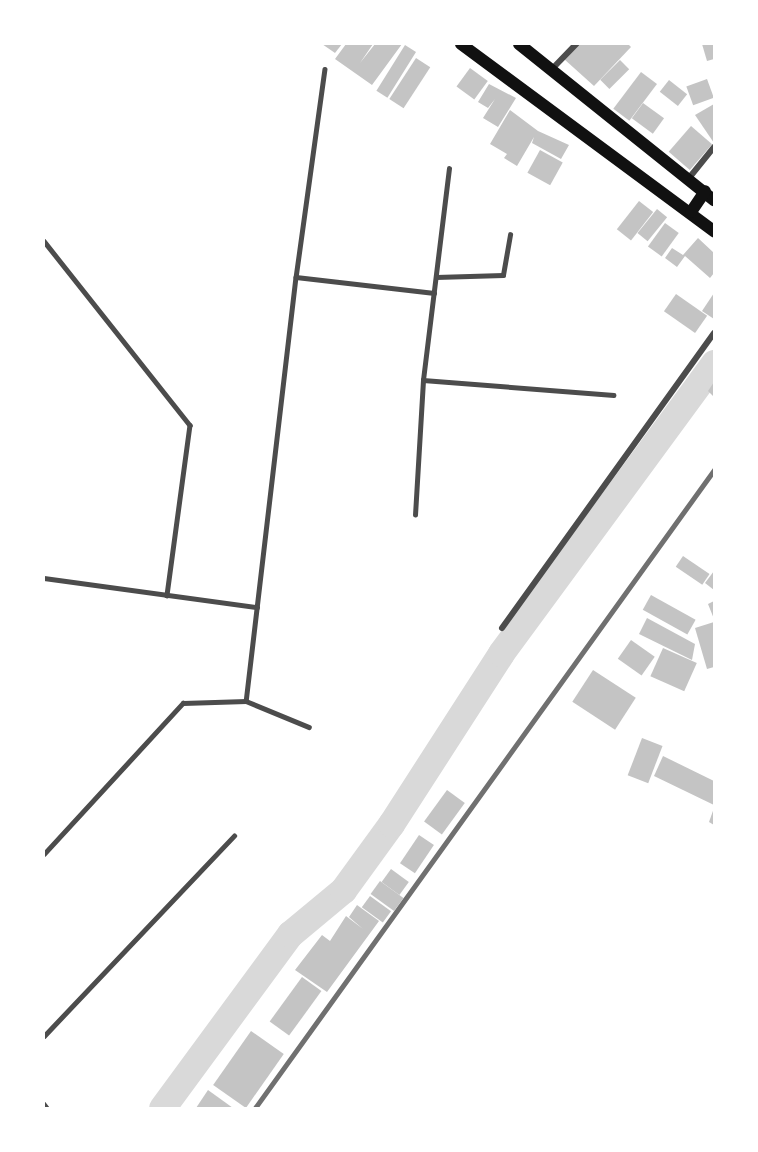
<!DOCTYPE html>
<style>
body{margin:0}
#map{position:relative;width:758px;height:1152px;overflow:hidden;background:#fff;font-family:"PT Serif",serif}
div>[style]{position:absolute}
.canal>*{height:27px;margin:-13.5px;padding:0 13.5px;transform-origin:13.5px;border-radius:13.5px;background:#d9d9d9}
.building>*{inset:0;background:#c4c4c4;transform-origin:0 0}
.service>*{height:4.5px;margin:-2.25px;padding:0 2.25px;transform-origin:2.25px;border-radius:2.25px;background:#4c4c4c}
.minor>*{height:6px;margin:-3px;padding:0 3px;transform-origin:3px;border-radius:3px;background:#4c4c4c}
.secondary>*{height:12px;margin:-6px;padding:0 6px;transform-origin:6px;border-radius:6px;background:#111}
.rail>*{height:4.5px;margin:-2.25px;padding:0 2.25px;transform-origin:2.25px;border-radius:2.25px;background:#707070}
span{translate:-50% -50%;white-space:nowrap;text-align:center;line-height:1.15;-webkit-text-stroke:6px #fff;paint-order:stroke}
.frame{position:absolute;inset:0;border:45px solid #fff;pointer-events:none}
</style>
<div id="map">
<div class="canal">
<i style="left:162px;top:1108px;width:216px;rotate:-53.7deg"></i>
<i style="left:290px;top:934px;width:69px;rotate:-39.7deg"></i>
<i style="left:343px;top:890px;width:82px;rotate:-54deg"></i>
<i style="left:391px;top:824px;width:203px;rotate:-57.2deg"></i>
<i style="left:501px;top:653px;width:360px;rotate:-53.7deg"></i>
</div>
<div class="building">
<i style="clip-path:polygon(322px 44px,342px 44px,335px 53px)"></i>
<i style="clip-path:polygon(346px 44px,373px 44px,360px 63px,375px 44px,402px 44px,372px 85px,335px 59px)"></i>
<i style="clip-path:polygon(578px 44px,628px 44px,631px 47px,594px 86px,564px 59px)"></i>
<i style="clip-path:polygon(702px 44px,714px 44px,714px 59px,707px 61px)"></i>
<i style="left:405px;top:45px;width:13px;height:54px;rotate:32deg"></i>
<i style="left:416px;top:58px;width:17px;height:49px;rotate:33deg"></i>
<i style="left:620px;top:60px;width:13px;height:28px;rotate:45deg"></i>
<i style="left:470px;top:68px;width:22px;height:23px;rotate:36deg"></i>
<i style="left:641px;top:72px;width:20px;height:46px;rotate:37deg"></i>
<i style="left:707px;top:79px;width:20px;height:22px;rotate:70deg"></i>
<i style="left:669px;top:80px;width:23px;height:15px;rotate:38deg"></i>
<i style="clip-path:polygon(489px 84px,516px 98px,498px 127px,483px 118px,495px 99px,488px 108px,478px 102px)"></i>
<i style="left:643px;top:103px;width:26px;height:19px;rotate:36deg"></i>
<i style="clip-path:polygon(714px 104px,714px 143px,695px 115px)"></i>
<i style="clip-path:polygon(510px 110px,538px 131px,569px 145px,561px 159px,532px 143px,534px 137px,517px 166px,504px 158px,507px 154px,490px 144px)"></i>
<i style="left:691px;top:126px;width:28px;height:34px;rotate:41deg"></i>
<i style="left:540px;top:150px;width:26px;height:26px;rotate:29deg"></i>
<i style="left:639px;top:201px;width:18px;height:36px;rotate:38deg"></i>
<i style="left:657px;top:209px;width:13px;height:31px;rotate:39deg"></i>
<i style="left:665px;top:223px;width:17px;height:29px;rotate:36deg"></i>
<i style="clip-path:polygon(698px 238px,714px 253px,714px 273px,710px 278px,685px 256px,677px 267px,665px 258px,672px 248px,683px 255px)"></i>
<i style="clip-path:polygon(714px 293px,714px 319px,702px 311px)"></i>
<i style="left:676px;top:294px;width:38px;height:21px;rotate:35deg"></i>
<i style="clip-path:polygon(714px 382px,714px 397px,708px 391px)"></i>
<i style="left:683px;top:556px;width:32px;height:13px;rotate:34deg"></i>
<i style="clip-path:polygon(714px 571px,714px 590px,705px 583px)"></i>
<i style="left:651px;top:595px;width:51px;height:17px;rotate:29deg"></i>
<i style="clip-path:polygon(714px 601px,714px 619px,708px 604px)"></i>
<i style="clip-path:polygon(647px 618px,695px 644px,692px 660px,639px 634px)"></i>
<i style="clip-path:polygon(714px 622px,714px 667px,707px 669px,695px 628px)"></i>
<i style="left:631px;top:640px;width:29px;height:23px;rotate:35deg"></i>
<i style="left:663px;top:648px;width:37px;height:31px;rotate:24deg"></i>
<i style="left:593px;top:670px;width:51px;height:38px;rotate:33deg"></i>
<i style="left:642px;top:738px;width:22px;height:40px;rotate:21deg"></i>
<i style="clip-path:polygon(663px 756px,714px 781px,714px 805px,654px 776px)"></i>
<i style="left:447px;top:790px;width:22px;height:39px;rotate:36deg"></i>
<i style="clip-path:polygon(714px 808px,714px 825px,709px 822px)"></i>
<i style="left:419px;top:835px;width:18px;height:34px;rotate:34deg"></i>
<i style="left:391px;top:869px;width:22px;height:16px;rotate:36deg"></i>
<i style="left:380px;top:881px;width:29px;height:16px;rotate:36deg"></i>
<i style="left:370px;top:896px;width:26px;height:14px;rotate:36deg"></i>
<i style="clip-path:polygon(357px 905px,379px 921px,327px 992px,295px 970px,322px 935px,330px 941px,346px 916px,363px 929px,349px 917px)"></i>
<i style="left:302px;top:977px;width:24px;height:55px;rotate:36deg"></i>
<i style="left:251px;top:1031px;width:40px;height:66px;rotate:35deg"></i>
<i style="clip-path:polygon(208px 1090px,233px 1108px,196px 1108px)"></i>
</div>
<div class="service">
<i style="left:325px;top:69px;width:210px;rotate:97.9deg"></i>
<i style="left:296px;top:277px;width:139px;rotate:6.6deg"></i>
<i style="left:44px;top:241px;width:235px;rotate:51.6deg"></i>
<i style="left:190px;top:425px;width:172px;rotate:97.7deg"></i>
<i style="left:296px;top:277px;width:427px;rotate:96.7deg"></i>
<i style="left:246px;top:701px;width:68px;rotate:22.4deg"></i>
<i style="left:436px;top:277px;width:67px;rotate:-1.7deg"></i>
<i style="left:503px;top:275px;width:41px;rotate:-80.1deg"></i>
<i style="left:423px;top:380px;width:213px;rotate:-83deg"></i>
<i style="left:415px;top:515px;width:135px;rotate:-86.6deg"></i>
<i style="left:423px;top:380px;width:191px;rotate:4.5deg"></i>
<i style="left:44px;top:578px;width:215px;rotate:7.8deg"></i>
<i style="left:44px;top:854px;width:205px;rotate:-47.4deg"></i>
<i style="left:183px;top:703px;width:63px;rotate:-1.8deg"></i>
<i style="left:44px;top:1036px;width:276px;rotate:-46.5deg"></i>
<i style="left:44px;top:1104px;width:5px;rotate:53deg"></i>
</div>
<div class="minor">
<i style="left:552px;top:69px;width:35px;rotate:-46deg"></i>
<i style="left:689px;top:178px;width:40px;rotate:-51deg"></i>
<i style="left:502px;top:628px;width:363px;rotate:-54.3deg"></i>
</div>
<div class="secondary">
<i style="left:461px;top:44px;width:315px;rotate:36.5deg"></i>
<i style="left:519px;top:44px;width:250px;rotate:38.7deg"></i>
<i style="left:691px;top:212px;width:25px;rotate:-56deg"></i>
</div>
<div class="rail">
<i style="left:255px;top:1108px;width:786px;rotate:-54.27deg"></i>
</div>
<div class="frame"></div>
</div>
